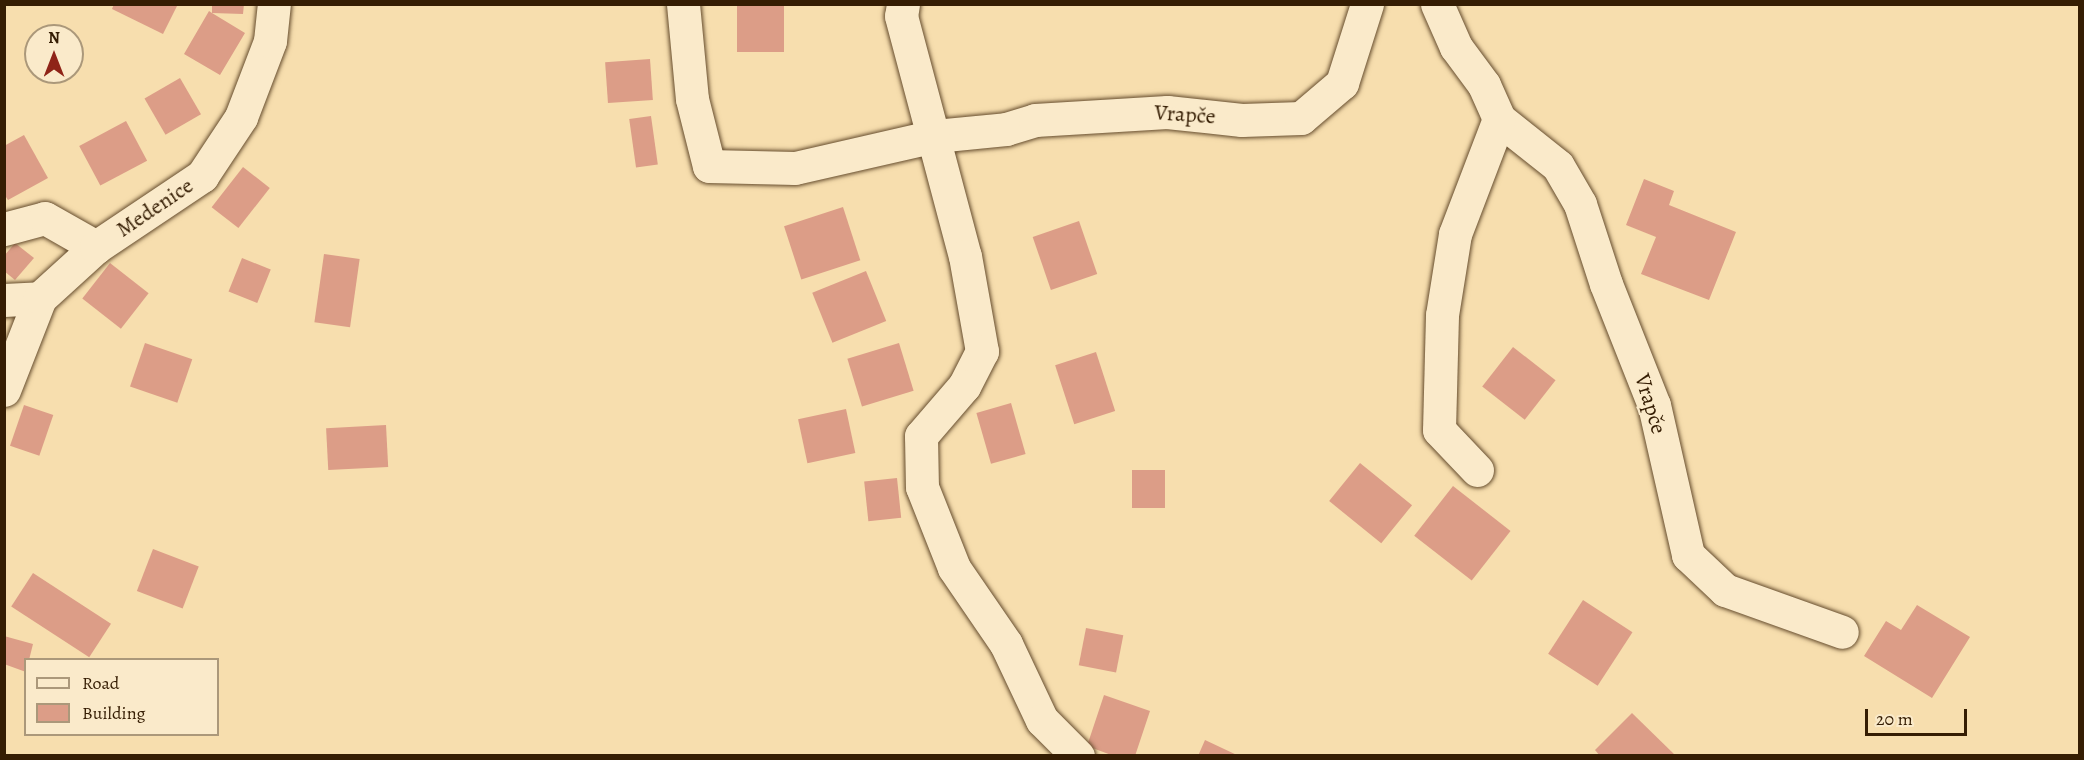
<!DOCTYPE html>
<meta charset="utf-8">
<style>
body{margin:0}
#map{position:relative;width:2084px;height:760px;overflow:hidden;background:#f7deae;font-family:Alegreya,serif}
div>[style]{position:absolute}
.building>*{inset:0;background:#dc9d87;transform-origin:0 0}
.roads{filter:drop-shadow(0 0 2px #664d2e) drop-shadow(0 0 2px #664d2e)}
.minor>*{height:33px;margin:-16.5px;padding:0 16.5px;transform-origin:16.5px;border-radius:16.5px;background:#faeaca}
span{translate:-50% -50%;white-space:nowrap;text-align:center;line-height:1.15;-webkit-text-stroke:4.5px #faeaca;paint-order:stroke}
.street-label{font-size:22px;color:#351d03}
.frame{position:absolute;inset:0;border:6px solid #351d03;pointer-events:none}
.legend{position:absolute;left:24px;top:658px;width:195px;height:78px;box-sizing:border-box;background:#faeaca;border:2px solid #ab987a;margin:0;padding:8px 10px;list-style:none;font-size:18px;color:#351d03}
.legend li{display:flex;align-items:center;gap:12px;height:30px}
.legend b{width:30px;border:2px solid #ab987a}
.north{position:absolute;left:24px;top:24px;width:60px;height:60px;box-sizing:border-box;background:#faeaca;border:2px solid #ab987a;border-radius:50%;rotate:0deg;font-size:16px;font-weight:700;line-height:24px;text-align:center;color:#351d03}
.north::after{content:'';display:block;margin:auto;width:21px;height:27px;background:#8f2418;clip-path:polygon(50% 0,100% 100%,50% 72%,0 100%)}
.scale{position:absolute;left:1865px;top:709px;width:102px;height:27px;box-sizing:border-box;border:3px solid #351d03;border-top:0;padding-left:8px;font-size:18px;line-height:21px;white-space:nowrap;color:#351d03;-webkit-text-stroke:4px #faeaca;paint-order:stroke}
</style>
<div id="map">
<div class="building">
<i style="clip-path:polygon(114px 4px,178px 4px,163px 34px,112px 9px)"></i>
<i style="clip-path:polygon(212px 4px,244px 4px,243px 14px,212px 13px,245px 33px,220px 75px,184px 54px,209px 11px,212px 13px)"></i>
<i style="left:737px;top:4px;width:47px;height:48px"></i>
<i style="left:650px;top:59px;width:41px;height:45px;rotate:86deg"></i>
<i style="left:180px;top:78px;width:42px;height:41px;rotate:60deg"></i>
<i style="left:651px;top:116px;width:49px;height:22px;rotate:82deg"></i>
<i style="left:126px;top:121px;width:45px;height:53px;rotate:62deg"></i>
<i style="clip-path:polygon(24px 135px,48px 178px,8px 200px,4px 194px,4px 146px)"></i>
<i style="left:243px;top:167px;width:34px;height:51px;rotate:38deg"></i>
<i style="clip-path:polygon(1644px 179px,1674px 191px,1669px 205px,1736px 232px,1709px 300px,1641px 274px,1656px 237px,1626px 225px)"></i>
<i style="left:843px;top:207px;width:56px;height:62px;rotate:72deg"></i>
<i style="left:1079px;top:221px;width:56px;height:49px;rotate:71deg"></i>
<i style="clip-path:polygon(15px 243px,34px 258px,15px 280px,4px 271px,4px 256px)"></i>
<i style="left:324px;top:254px;width:36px;height:69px;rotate:8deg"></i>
<i style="left:242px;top:258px;width:31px;height:36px;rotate:22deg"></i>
<i style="left:110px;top:263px;width:49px;height:45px;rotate:38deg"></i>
<i style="left:866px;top:271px;width:54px;height:58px;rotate:68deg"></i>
<i style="left:145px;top:343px;width:50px;height:46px;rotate:19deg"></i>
<i style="left:899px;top:343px;width:50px;height:54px;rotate:73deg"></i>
<i style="left:1513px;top:347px;width:54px;height:50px;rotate:38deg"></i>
<i style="left:1096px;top:352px;width:62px;height:43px;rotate:72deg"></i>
<i style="left:1011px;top:403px;width:53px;height:36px;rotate:74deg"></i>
<i style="left:24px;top:405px;width:31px;height:43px;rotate:19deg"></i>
<i style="left:846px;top:409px;width:45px;height:49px;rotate:78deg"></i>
<i style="left:386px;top:425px;width:42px;height:60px;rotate:87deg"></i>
<i style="left:1360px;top:463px;width:67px;height:49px;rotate:39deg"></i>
<i style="left:1132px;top:470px;width:33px;height:38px"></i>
<i style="left:897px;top:478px;width:40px;height:33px;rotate:84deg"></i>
<i style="left:1453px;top:486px;width:73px;height:63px;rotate:38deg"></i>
<i style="left:153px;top:549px;width:49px;height:45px;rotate:21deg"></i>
<i style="left:33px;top:573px;width:93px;height:40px;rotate:33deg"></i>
<i style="left:1583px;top:600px;width:59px;height:64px;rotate:33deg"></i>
<i style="clip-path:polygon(1917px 605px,1970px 637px,1932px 698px,1864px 656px,1886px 621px,1901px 630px)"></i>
<i style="left:1086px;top:628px;width:38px;height:38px;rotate:11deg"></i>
<i style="clip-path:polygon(4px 636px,33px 644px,29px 660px,26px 660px,26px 672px,4px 664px)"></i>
<i style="clip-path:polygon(1104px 695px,1150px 711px,1135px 756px,1114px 756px,1087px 746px)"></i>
<i style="clip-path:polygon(1632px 713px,1676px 756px,1600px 756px,1595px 750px)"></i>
<i style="clip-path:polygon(1205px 740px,1239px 756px,1198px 756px)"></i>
</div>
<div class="roads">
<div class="minor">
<i style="left:683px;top:4px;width:95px;rotate:84.6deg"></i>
<i style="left:692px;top:99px;width:69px;rotate:75.8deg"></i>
<i style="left:709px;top:166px;width:86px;rotate:1.3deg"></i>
<i style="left:795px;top:168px;width:144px;rotate:-12.9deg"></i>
<i style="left:935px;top:136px;width:71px;rotate:-5.6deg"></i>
<i style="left:1006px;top:129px;width:30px;rotate:-17deg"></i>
<i style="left:1035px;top:120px;width:132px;rotate:-3.5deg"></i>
<i style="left:1167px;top:112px;width:75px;rotate:6.1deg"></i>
<i style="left:1242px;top:120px;width:59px;rotate:-1.9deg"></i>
<i style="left:1301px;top:118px;width:54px;rotate:-40.5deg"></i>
<i style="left:1342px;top:83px;width:83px;rotate:-72.4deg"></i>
<i style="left:903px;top:4px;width:12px;rotate:99deg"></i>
<i style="left:901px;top:16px;width:248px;rotate:75.1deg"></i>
<i style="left:965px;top:256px;width:97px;rotate:79.9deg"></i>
<i style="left:982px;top:351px;width:39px;rotate:117deg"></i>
<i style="left:964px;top:386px;width:66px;rotate:130.7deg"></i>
<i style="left:921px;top:436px;width:51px;rotate:88.9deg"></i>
<i style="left:922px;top:487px;width:87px;rotate:68.4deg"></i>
<i style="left:954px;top:568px;width:92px;rotate:55.6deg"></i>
<i style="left:1006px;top:644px;width:84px;rotate:64.7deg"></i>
<i style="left:1042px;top:720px;width:51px;rotate:45deg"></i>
<i style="left:1437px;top:4px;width:47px;rotate:66.2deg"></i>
<i style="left:1456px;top:47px;width:47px;rotate:53.6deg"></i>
<i style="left:1484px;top:85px;width:37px;rotate:66deg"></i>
<i style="left:1499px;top:119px;width:75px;rotate:38.5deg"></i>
<i style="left:1558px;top:166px;width:44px;rotate:59.9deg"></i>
<i style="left:1580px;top:204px;width:84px;rotate:72deg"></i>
<i style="left:1606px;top:284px;width:130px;rotate:68.4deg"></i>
<i style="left:1654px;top:405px;width:154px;rotate:77.2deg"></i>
<i style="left:1688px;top:555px;width:51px;rotate:43.4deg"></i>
<i style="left:1725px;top:590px;width:124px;rotate:19.7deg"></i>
<i style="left:4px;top:229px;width:42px;rotate:-15deg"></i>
<i style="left:45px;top:218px;width:59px;rotate:29.6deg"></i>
<i style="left:4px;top:300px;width:36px;rotate:-3deg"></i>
<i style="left:4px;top:390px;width:99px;rotate:-68.6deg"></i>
<i style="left:40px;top:298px;width:76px;rotate:-42.3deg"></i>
<i style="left:96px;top:247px;width:128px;rotate:-33.8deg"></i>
<i style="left:202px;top:176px;width:71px;rotate:-56.5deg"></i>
<i style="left:241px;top:117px;width:81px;rotate:-69.1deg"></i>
<i style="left:270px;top:41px;width:37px;rotate:-84deg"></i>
<i style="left:1477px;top:470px;width:55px;rotate:-133.5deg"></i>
<i style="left:1439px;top:430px;width:115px;rotate:-88.5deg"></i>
<i style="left:1442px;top:315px;width:82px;rotate:-80.9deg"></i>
<i style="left:1455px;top:234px;width:123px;rotate:-69.1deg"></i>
</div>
</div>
<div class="street-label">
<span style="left:1185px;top:115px;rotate:4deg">Vrapče</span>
<span style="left:155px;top:208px;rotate:-34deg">Medenice</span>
<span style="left:1650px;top:404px;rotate:73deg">Vrapče</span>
</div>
<div class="frame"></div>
<ul class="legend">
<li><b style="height:8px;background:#faeaca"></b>Road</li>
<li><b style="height:16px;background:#dc9d87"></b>Building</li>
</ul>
<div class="north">N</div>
<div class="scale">20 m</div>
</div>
